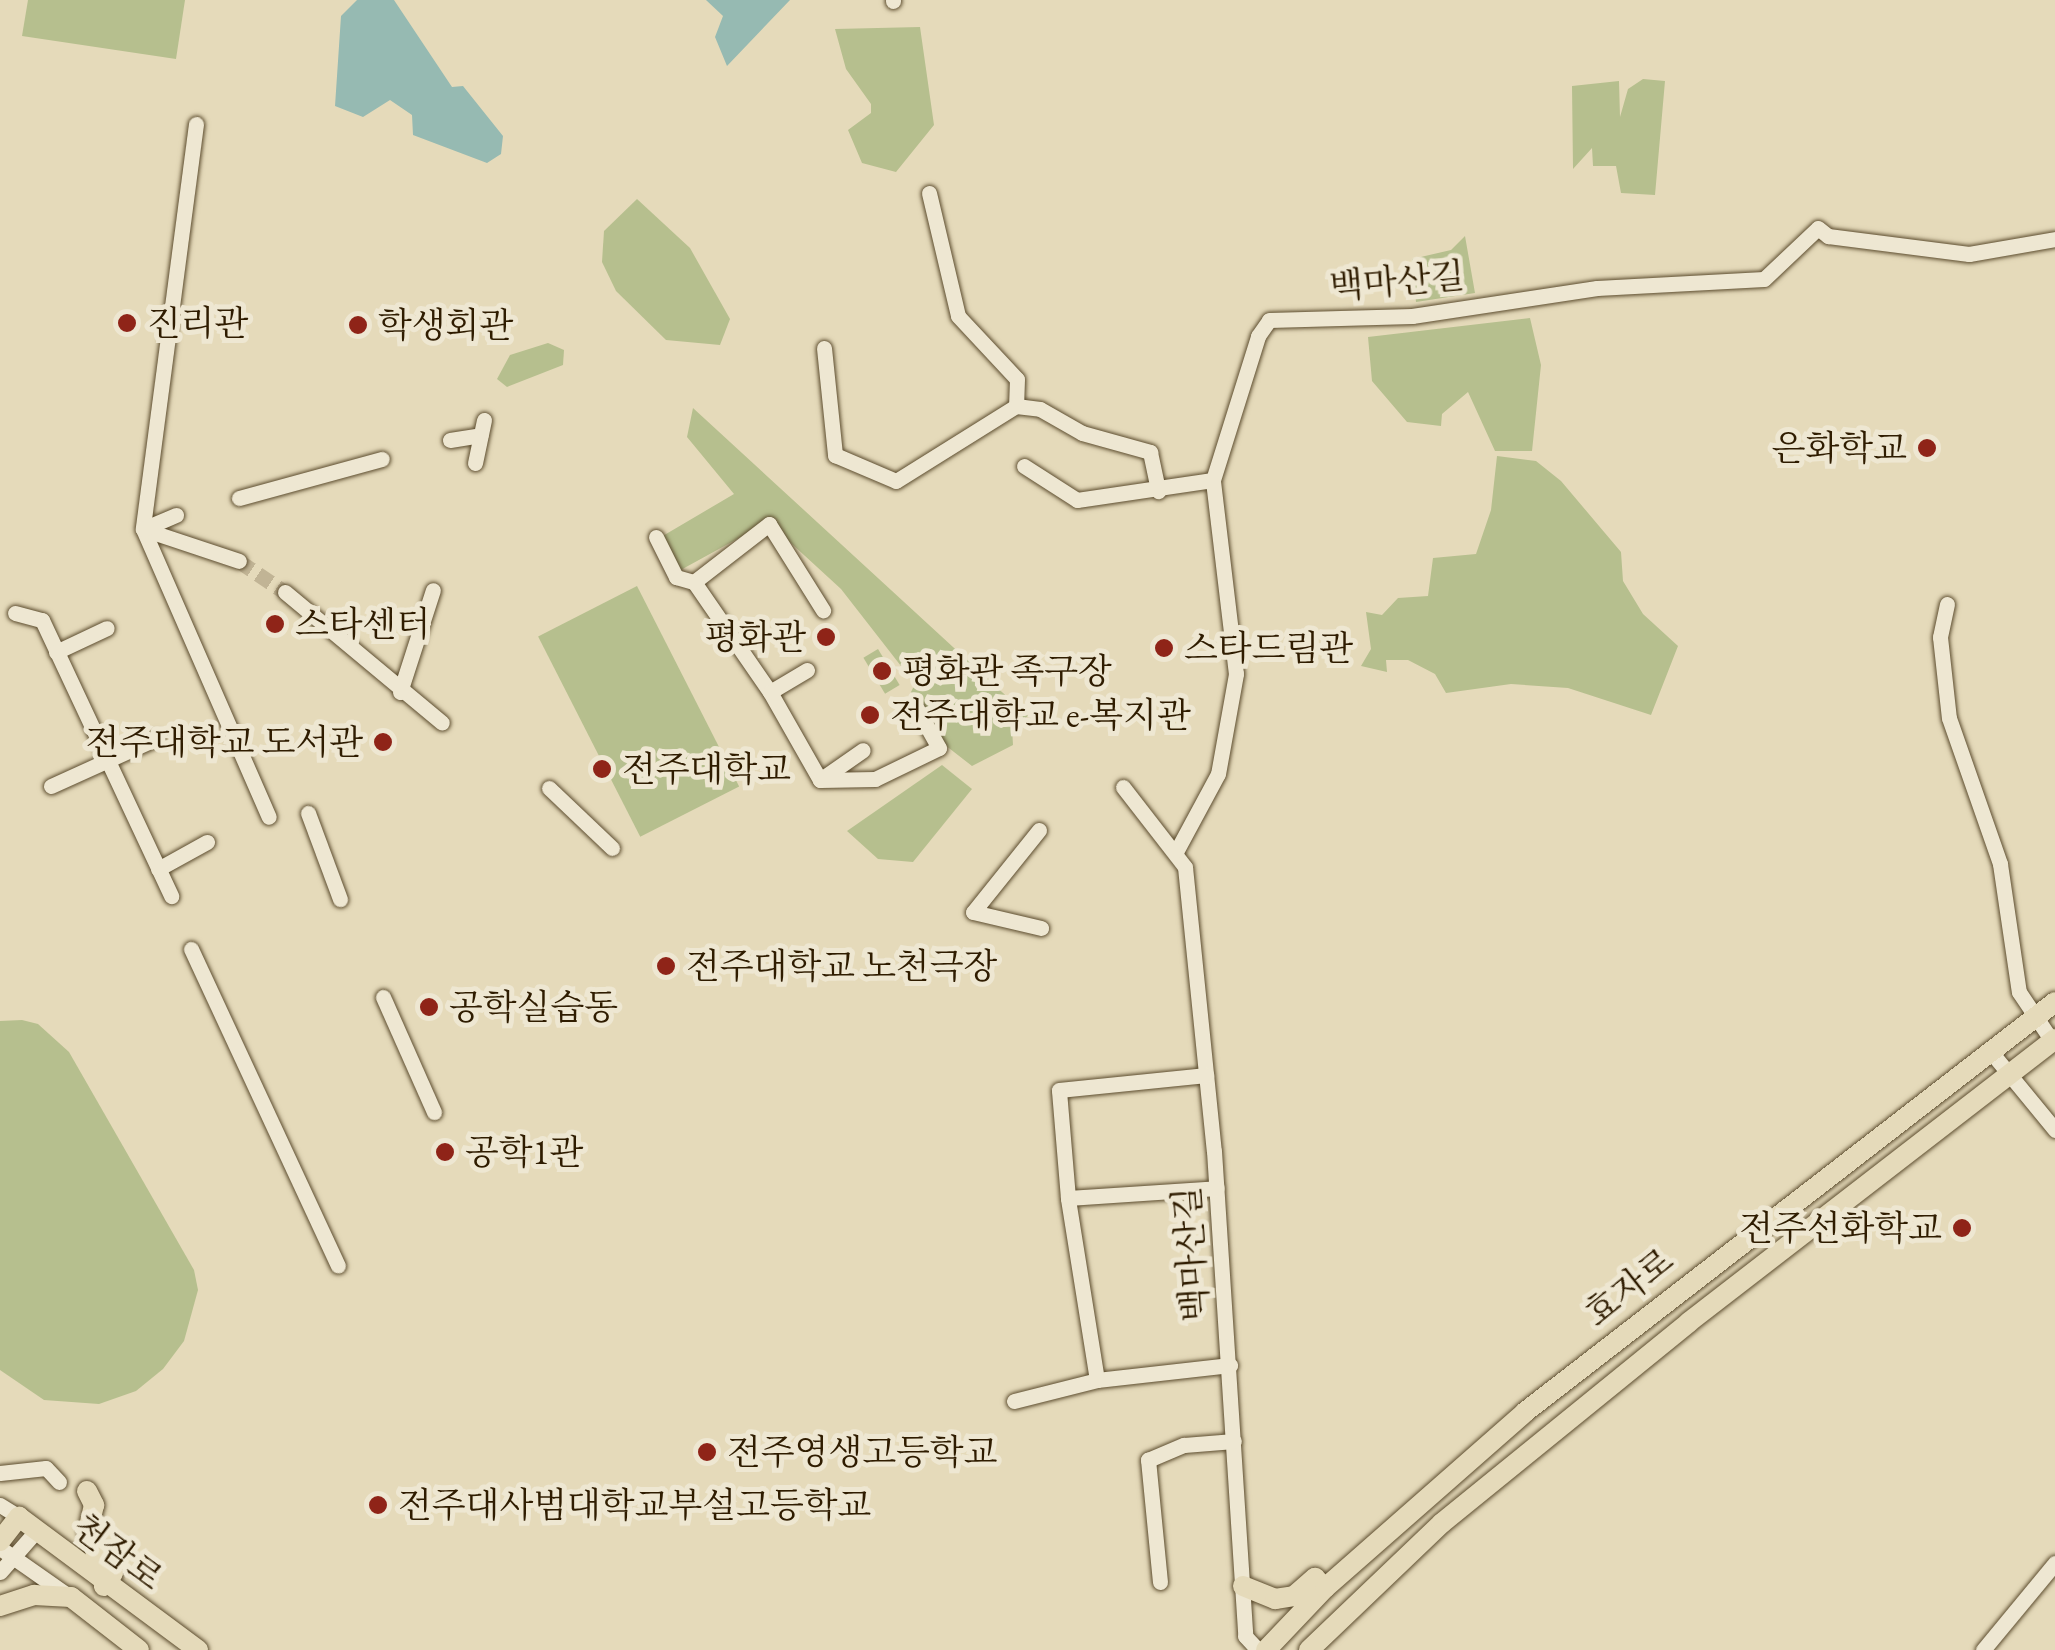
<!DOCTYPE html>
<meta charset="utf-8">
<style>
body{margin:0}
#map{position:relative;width:2055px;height:1650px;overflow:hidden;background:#e5daba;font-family:"EB Garamond","Noto Serif KR",serif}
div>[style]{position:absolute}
.green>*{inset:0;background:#b6bf8e;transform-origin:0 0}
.water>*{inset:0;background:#96bab2}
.minor-tunnel>*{height:15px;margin-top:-7.5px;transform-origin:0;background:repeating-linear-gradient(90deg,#c1b495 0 15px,transparent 0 23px)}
.roads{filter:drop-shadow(0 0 2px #5c4c2e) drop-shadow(0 0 2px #5c4c2e)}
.minor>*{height:15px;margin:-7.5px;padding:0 7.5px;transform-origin:7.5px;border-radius:7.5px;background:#eee7d2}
.major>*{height:20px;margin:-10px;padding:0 10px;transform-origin:10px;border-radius:10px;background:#e5daba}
.dots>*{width:28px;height:28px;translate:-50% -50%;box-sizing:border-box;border:5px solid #eee7d2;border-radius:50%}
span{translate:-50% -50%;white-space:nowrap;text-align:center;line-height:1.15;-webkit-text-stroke:10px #eee7d2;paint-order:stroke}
.street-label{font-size:35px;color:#2f1c00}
.poi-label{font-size:35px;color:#2f1c00}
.left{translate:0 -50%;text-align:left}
.right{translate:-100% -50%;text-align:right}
</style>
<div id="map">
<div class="green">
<i style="clip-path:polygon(28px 0,185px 0,176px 59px,22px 36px)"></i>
<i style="clip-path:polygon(920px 27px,934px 125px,896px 172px,862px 163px,848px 130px,871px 113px,871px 104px,846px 69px,835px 29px)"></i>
<i style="clip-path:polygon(1643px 79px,1665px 81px,1655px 195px,1621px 193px,1616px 166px,1593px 166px,1592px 148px,1573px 169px,1572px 86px,1619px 81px,1620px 117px,1628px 89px)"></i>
<i style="clip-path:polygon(637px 199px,690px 248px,730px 319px,720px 345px,666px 340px,616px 291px,602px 262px,604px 231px)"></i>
<i style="clip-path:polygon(1465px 236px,1475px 293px,1416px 302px,1412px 259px,1451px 250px)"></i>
<i style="clip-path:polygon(1530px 318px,1541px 365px,1532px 451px,1495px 451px,1468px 392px,1442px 414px,1441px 426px,1407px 422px,1372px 381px,1368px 337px)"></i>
<i style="clip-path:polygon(548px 343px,564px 350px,563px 365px,507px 387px,497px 379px,510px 355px)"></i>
<i style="clip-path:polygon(693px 408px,1028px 716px,1012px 728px,1013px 745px,972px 766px,936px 738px,911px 692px,915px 684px,841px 589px,768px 522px,677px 572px,661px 537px,734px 494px,687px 437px)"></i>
<i style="clip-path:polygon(1497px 456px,1536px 461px,1561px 481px,1621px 552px,1623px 581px,1643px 614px,1678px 646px,1651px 715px,1568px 688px,1511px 684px,1446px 693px,1435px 674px,1408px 660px,1386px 660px,1387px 672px,1361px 666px,1371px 649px,1366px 612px,1382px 615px,1398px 598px,1428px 596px,1433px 558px,1476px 554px,1491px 510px)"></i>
<i style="left:637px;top:586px;width:225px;height:111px;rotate:63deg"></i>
<i style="left:878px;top:649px;width:42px;height:17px;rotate:59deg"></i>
<i style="clip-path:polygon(942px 765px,972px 789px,913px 862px,878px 859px,847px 831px)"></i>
<i style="clip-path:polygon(22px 1020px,38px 1024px,69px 1052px,194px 1270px,198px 1290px,184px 1341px,163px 1369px,136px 1391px,99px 1404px,44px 1400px,0 1370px,0 1021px)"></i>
</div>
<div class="water">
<i style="clip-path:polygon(357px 0,394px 0,452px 87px,463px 86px,503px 136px,501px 154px,487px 163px,413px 135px,412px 115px,390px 100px,363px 117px,335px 106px,341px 16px)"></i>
<i style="clip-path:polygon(706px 0,790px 0,727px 66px,715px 37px,723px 16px)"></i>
</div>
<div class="minor-tunnel">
<i style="left:239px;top:561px;width:55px;rotate:34deg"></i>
</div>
<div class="roads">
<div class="minor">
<i style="left:893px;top:1px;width:1px;rotate:-90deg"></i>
<i style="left:196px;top:124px;width:408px;rotate:97.5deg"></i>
<i style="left:143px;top:529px;width:314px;rotate:66.4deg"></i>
<i style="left:929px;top:193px;width:126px;rotate:76.7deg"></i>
<i style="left:958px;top:316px;width:86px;rotate:46.9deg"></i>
<i style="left:1017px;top:379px;width:27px;rotate:92deg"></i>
<i style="left:824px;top:348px;width:108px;rotate:84.1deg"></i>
<i style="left:835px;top:455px;width:66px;rotate:23.1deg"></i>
<i style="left:896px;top:481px;width:142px;rotate:-32deg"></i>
<i style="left:1016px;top:406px;width:24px;rotate:7deg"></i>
<i style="left:1040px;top:409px;width:48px;rotate:29.7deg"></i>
<i style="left:1082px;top:433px;width:71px;rotate:15.6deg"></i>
<i style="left:1150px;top:452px;width:40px;rotate:78deg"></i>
<i style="left:450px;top:440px;width:31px;rotate:-9deg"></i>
<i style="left:475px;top:463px;width:44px;rotate:-78.2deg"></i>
<i style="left:1024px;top:466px;width:63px;rotate:32.7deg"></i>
<i style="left:1077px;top:500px;width:137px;rotate:-8.4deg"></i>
<i style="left:239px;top:498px;width:148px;rotate:-15.3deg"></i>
<i style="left:143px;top:529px;width:101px;rotate:18.4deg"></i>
<i style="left:143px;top:529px;width:36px;rotate:-23deg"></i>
<i style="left:656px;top:537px;width:45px;rotate:63.4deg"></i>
<i style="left:676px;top:577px;width:19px;rotate:16deg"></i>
<i style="left:694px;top:582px;width:134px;rotate:55.4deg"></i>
<i style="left:770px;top:692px;width:101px;rotate:60.4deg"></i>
<i style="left:694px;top:582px;width:95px;rotate:-37.7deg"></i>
<i style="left:769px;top:524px;width:102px;rotate:57.9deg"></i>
<i style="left:285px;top:592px;width:204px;rotate:39.8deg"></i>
<i style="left:1947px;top:604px;width:34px;rotate:102deg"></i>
<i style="left:1940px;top:637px;width:81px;rotate:83.7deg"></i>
<i style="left:1949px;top:718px;width:155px;rotate:70.7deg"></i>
<i style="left:2000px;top:864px;width:129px;rotate:81.6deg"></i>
<i style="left:2019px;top:992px;width:59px;rotate:56deg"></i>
<i style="left:15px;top:613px;width:28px;rotate:15deg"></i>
<i style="left:42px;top:620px;width:305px;rotate:64.9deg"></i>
<i style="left:56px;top:652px;width:56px;rotate:-25.2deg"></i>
<i style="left:400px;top:692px;width:107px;rotate:-72.1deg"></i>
<i style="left:770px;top:692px;width:43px;rotate:-30.7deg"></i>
<i style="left:820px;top:780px;width:55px;rotate:-1deg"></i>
<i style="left:875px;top:779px;width:71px;rotate:-25.8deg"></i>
<i style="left:939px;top:748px;width:45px;rotate:-119.4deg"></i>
<i style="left:820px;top:780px;width:52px;rotate:-34.9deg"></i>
<i style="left:51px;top:786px;width:116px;rotate:-24.4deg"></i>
<i style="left:1123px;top:787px;width:101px;rotate:52.2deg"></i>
<i style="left:1185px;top:867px;width:285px;rotate:84.2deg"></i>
<i style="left:1214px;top:1151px;width:486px;rotate:86.3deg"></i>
<i style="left:1245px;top:1636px;width:19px;rotate:47deg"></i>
<i style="left:549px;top:788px;width:87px;rotate:43.6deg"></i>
<i style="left:308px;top:813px;width:92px;rotate:69.6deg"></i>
<i style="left:1039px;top:830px;width:105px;rotate:128.8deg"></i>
<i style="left:973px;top:912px;width:70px;rotate:13.2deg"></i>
<i style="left:1177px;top:850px;width:86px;rotate:-61.7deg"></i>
<i style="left:1218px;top:774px;width:102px;rotate:-79.8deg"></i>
<i style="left:1236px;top:674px;width:195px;rotate:-96.8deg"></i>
<i style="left:1213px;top:480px;width:151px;rotate:-72.6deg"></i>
<i style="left:1258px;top:336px;width:19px;rotate:-55deg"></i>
<i style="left:1269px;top:320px;width:143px;rotate:-1.6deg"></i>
<i style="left:1412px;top:316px;width:187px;rotate:-8.6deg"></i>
<i style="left:1597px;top:288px;width:167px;rotate:-3.1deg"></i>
<i style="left:1764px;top:279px;width:74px;rotate:-43.4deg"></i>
<i style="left:1818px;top:228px;width:13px;rotate:39deg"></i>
<i style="left:1828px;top:236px;width:142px;rotate:7.3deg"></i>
<i style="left:1969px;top:254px;width:87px;rotate:-9.9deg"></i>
<i style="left:158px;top:869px;width:56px;rotate:-28.9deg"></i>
<i style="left:191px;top:949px;width:349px;rotate:65.1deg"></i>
<i style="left:383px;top:997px;width:126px;rotate:66.1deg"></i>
<i style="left:1991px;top:1052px;width:101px;rotate:50.6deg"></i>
<i style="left:1068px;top:1198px;width:149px;rotate:-3.8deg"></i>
<i style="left:1097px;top:1380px;width:134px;rotate:-6.4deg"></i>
<i style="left:1014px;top:1401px;width:86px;rotate:-14.2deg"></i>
<i style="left:1097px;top:1380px;width:184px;rotate:-99.1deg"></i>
<i style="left:1068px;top:1198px;width:108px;rotate:-94.8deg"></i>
<i style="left:1059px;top:1090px;width:148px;rotate:-5.8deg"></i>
<i style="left:0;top:1473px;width:46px;rotate:-6.2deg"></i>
<i style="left:46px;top:1468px;width:19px;rotate:47deg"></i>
<i style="left:0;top:1505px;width:22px;rotate:32deg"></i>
<i style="left:0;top:1548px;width:85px;rotate:35deg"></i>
<i style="left:0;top:1572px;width:55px;rotate:-48.7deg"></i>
<i style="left:1160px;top:1582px;width:123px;rotate:-95.6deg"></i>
<i style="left:1148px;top:1460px;width:39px;rotate:-23deg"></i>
<i style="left:1184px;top:1445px;width:50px;rotate:-4.6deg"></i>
<i style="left:1983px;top:1650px;width:113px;rotate:-50.4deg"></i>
</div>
<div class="major">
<i style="left:87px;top:1491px;width:16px;rotate:63deg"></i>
<i style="left:94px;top:1505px;width:27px;rotate:103deg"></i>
<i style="left:88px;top:1531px;width:27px;rotate:70deg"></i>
<i style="left:97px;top:1556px;width:23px;rotate:47deg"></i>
<i style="left:113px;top:1573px;width:16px;rotate:125deg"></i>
<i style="left:0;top:1541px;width:31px;rotate:-52deg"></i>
<i style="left:19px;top:1517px;width:223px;rotate:36.6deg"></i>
<i style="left:1243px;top:1586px;width:35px;rotate:22deg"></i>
<i style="left:1275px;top:1599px;width:19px;rotate:-9deg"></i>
<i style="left:1294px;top:1596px;width:28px;rotate:-41deg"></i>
<i style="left:1315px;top:1578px;width:14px;rotate:45deg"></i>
<i style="left:0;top:1606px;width:36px;rotate:-18deg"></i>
<i style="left:34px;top:1595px;width:37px;rotate:3deg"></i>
<i style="left:71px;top:1597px;width:86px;rotate:37.9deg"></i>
<i style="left:1266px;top:1650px;width:86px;rotate:-46.4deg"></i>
<i style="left:1325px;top:1588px;width:266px;rotate:-41.3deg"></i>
<i style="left:1525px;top:1412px;width:670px;rotate:-37.72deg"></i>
<i style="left:1309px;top:1650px;width:184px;rotate:-43.7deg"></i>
<i style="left:1442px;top:1523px;width:318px;rotate:-39.1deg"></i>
<i style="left:1689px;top:1322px;width:463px;rotate:-37.7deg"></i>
</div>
</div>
<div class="dots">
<i style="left:127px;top:323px;background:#8f2418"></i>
<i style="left:358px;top:325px;background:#8f2418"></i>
<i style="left:1927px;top:448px;background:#8f2418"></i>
<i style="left:275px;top:624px;background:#8f2418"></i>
<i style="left:826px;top:637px;background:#8f2418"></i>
<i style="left:1164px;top:648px;background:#8f2418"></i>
<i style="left:882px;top:671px;background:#8f2418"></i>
<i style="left:870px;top:715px;background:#8f2418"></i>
<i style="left:383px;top:742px;background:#8f2418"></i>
<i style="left:602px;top:769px;background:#8f2418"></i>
<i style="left:666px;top:966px;background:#8f2418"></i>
<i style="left:429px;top:1007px;background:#8f2418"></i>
<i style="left:445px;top:1152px;background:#8f2418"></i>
<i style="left:1962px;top:1228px;background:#8f2418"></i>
<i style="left:707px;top:1452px;background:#8f2418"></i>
<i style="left:378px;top:1505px;background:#8f2418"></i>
</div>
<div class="street-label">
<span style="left:1397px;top:281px;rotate:-5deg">백마산길</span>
<span style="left:1191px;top:1254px;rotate:-94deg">백마산길</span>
<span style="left:1629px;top:1287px;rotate:-38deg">효자로</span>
<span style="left:118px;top:1552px;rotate:37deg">천잠로</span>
</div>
<div class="poi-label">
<span class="left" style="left:147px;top:323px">진리관</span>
<span class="left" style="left:378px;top:325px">학생회관</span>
<span class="right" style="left:1907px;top:448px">은화학교</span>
<span class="left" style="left:295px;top:624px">스타센터</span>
<span class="right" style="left:806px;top:637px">평화관</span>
<span class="left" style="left:1184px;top:648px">스타드림관</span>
<span class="left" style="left:902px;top:671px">평화관 족구장</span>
<span class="left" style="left:890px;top:715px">전주대학교 e-복지관</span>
<span class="right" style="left:363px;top:742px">전주대학교 도서관</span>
<span class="left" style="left:622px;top:769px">전주대학교</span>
<span class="left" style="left:686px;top:966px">전주대학교 노천극장</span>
<span class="left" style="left:449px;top:1007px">공학실습동</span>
<span class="left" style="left:465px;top:1152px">공학1관</span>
<span class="right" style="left:1942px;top:1228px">전주선화학교</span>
<span class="left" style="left:727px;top:1452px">전주영생고등학교</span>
<span class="left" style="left:398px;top:1505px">전주대사범대학교부설고등학교</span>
</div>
</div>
